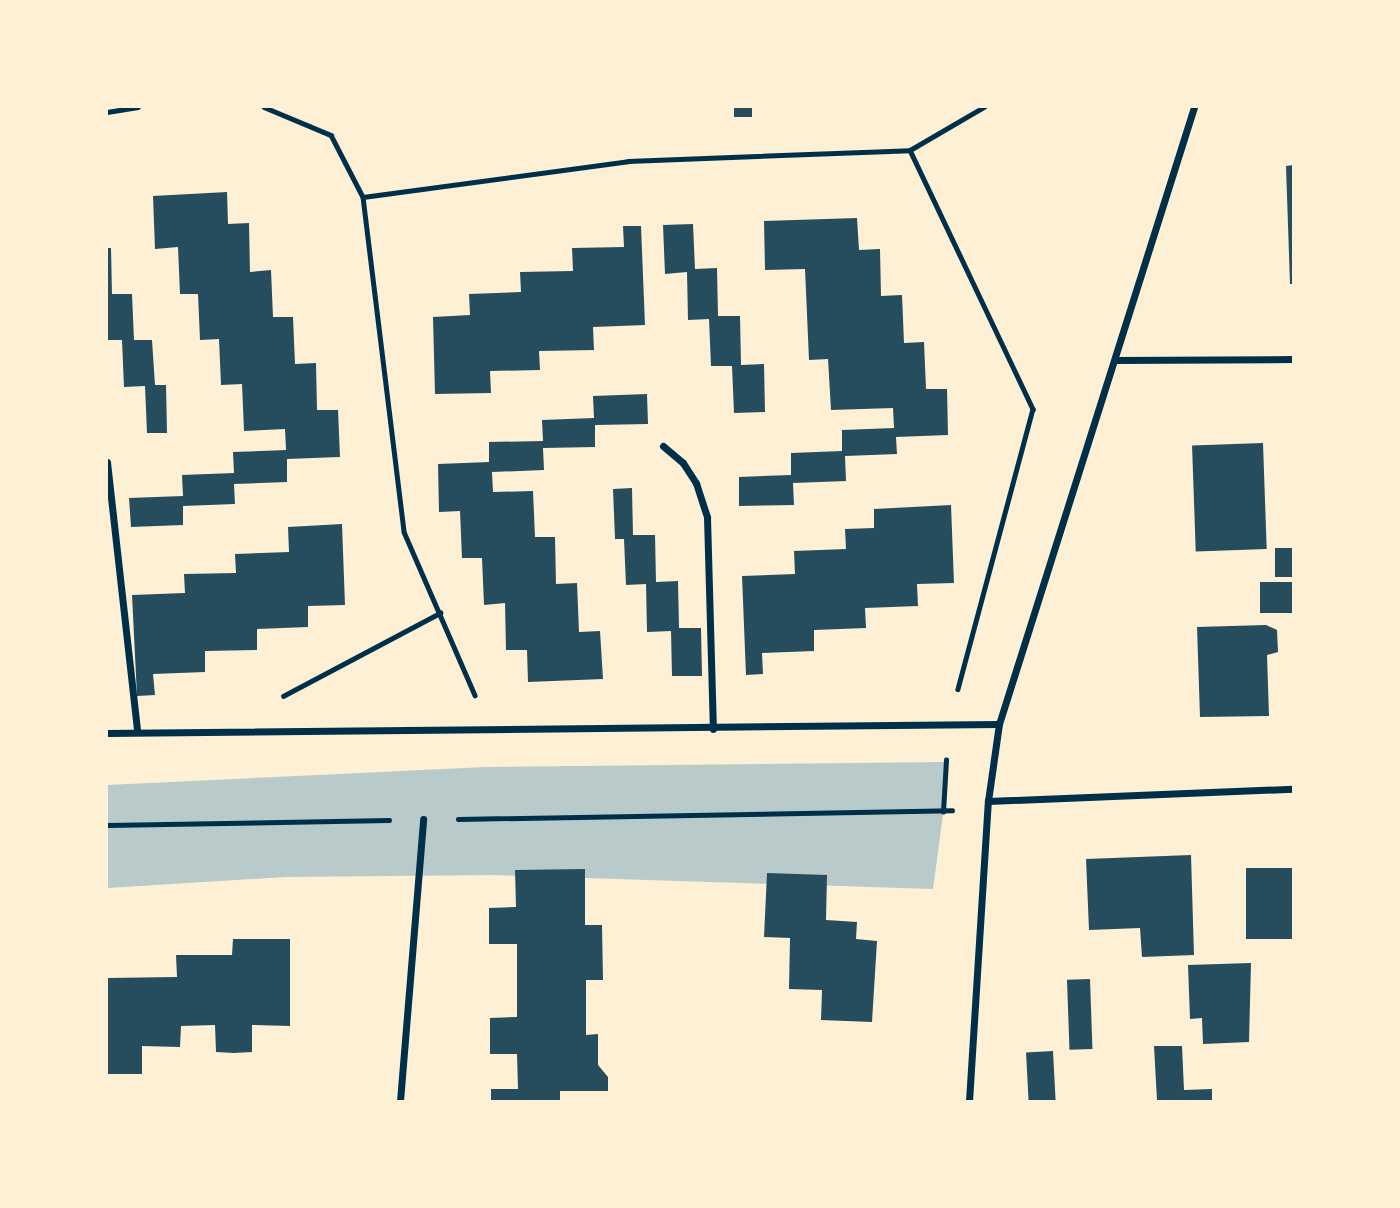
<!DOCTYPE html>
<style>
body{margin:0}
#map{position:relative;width:1400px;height:1208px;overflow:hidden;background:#fdf0d5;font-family:Karla,sans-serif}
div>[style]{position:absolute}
.green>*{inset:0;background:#b9caca}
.building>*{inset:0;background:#264d5e;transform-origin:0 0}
.path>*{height:4.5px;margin:-2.25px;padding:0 2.25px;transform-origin:2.25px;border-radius:2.25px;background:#003049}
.minor>*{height:7px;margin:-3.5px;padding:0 3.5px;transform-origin:3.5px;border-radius:3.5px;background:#003049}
span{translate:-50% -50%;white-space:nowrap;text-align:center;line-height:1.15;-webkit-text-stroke:7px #fdf0d5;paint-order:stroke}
.frame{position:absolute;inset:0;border:108px solid #fdf0d5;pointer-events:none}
</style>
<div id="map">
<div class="green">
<i style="clip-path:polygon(946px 762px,948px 777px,933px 889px,492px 875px,286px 877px,107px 888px,107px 785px,486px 767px)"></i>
</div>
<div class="building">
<i style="left:734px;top:107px;width:18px;height:10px"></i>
<i style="clip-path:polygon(1293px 165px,1293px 284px,1290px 284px,1286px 166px)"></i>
<i style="clip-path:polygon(227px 192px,228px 224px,249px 223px,250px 272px,271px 270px,273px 317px,293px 317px,295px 364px,316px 363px,317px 410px,338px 410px,340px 457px,287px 459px,287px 482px,234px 484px,235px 504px,183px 506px,183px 525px,131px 527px,129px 498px,183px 496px,182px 475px,234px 473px,233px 452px,286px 450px,285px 429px,244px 431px,242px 384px,221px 385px,219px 339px,200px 340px,198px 294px,180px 294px,178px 247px,155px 249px,153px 196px)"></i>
<i style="clip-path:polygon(857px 218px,859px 250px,880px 249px,881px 296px,902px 295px,904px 343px,924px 342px,926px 389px,947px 389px,948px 435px,896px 437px,897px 454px,845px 456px,846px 481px,793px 483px,794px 505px,739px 506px,739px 477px,791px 475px,791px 453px,842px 451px,842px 430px,894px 428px,893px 408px,831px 410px,828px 359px,809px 360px,805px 269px,765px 270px,764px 221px)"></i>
<i style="clip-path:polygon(693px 224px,695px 269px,717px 268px,718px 316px,740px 316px,741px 365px,764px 364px,765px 412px,734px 413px,732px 366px,711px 366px,709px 319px,688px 320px,687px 272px,665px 274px,663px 225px)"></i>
<i style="clip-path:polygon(623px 226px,641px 226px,645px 325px,593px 327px,594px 350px,539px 351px,540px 370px,490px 371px,491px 393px,435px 394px,433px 317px,470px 315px,469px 294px,521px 292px,520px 272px,573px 271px,572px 248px,624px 247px)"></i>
<i style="clip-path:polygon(107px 248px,111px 248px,112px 294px,132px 294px,134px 340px,152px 340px,155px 385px,166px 385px,167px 433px,147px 433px,145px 386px,124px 387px,122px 340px,107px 340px)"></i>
<i style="clip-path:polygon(647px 394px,648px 424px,595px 425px,595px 447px,543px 448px,544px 470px,492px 472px,493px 492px,533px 491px,535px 537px,555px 537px,556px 584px,577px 583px,579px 632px,600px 631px,603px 679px,528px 682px,527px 650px,506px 650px,505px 603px,484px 605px,482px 558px,462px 558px,460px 511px,439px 512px,438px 464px,489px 462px,489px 442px,543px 441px,542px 420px,594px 418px,593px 396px)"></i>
<i style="left:1263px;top:443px;width:106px;height:71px;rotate:88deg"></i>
<i style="clip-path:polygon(632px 488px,633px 535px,655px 535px,656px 582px,678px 581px,679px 628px,701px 628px,702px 676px,672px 676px,671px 631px,647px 632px,646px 584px,626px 585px,624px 539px,615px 539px,613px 489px)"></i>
<i style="clip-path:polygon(951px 505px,954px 583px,917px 584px,918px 606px,865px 608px,866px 628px,814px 630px,814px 651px,762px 653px,763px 674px,746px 675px,742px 576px,795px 574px,794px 551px,846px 549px,845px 529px,874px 528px,874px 509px)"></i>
<i style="clip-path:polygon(342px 524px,345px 605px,308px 606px,308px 627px,257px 629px,257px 650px,205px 651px,205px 672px,153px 674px,155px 695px,137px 696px,132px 595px,185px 593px,184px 574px,236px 573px,235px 554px,289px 552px,288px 527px)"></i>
<i style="left:1275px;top:548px;width:18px;height:29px"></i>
<i style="left:1293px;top:582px;width:31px;height:33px;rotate:90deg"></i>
<i style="clip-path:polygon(1266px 625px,1277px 630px,1278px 652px,1267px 655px,1269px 716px,1200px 717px,1197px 627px)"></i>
<i style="clip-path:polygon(1191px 855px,1194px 955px,1142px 957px,1140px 928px,1089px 930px,1086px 859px)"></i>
<i style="left:1293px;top:868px;width:71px;height:47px;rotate:90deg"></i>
<i style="clip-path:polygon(585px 869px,585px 925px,602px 925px,603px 980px,586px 980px,586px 1035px,598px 1034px,598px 1065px,608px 1077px,608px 1091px,560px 1091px,560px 1101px,491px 1101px,491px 1089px,518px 1089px,517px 1054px,490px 1054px,490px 1018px,517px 1017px,517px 944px,489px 944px,489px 908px,516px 907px,515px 870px)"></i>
<i style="clip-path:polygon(767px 873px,827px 875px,826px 920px,857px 922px,856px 939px,877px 941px,872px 1022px,821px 1020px,822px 990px,789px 989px,790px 938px,764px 937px)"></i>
<i style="clip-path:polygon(233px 939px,290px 939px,290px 1026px,252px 1025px,252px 1052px,234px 1053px,216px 1052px,215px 1025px,181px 1026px,180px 1047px,142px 1046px,142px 1074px,107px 1074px,107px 978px,177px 977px,176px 955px,232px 955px)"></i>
<i style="clip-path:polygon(1251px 963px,1249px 1042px,1203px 1044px,1202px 1018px,1190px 1019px,1188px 965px)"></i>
<i style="left:1090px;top:979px;width:70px;height:23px;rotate:88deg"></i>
<i style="clip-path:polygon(1154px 1046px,1182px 1046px,1184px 1090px,1212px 1089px,1212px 1101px,1157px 1101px)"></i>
<i style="left:1053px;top:1051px;width:50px;height:27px;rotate:87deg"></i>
</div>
<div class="path">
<i style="left:264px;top:107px;width:73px;rotate:22.7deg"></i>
<i style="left:331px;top:135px;width:70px;rotate:62.7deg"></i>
<i style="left:363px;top:197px;width:337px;rotate:83deg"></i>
<i style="left:404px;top:532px;width:178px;rotate:66.5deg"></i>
<i style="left:107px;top:112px;width:31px;rotate:-9deg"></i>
<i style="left:910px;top:150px;width:86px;rotate:-30.2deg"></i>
<i style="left:363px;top:197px;width:267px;rotate:-7.7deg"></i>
<i style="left:628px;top:161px;width:282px;rotate:-2.2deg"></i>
<i style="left:910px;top:150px;width:287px;rotate:64.6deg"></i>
<i style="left:1033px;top:409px;width:290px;rotate:105deg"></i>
<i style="left:283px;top:696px;width:178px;rotate:-27.9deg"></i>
<i style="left:943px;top:812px;width:52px;rotate:-86.7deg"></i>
<i style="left:458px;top:819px;width:494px;rotate:-1deg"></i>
<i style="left:107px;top:825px;width:282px;rotate:-1deg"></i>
</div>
<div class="minor">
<i style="left:1115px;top:360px;width:178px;rotate:-0.3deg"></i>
<i style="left:663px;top:446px;width:26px;rotate:40deg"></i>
<i style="left:683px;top:463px;width:24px;rotate:57deg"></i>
<i style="left:696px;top:483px;width:36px;rotate:72deg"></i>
<i style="left:707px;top:517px;width:212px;rotate:88.4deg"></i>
<i style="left:107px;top:462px;width:270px;rotate:83.6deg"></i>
<i style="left:107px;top:733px;width:892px;rotate:-0.58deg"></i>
<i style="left:988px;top:801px;width:305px;rotate:-2.3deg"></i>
<i style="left:400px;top:1101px;width:283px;rotate:-85.3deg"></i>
<i style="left:969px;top:1101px;width:301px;rotate:-86.4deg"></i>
<i style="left:988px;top:801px;width:78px;rotate:-81.9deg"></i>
<i style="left:999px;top:724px;width:647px;rotate:-72.46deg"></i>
</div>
<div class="frame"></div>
</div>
